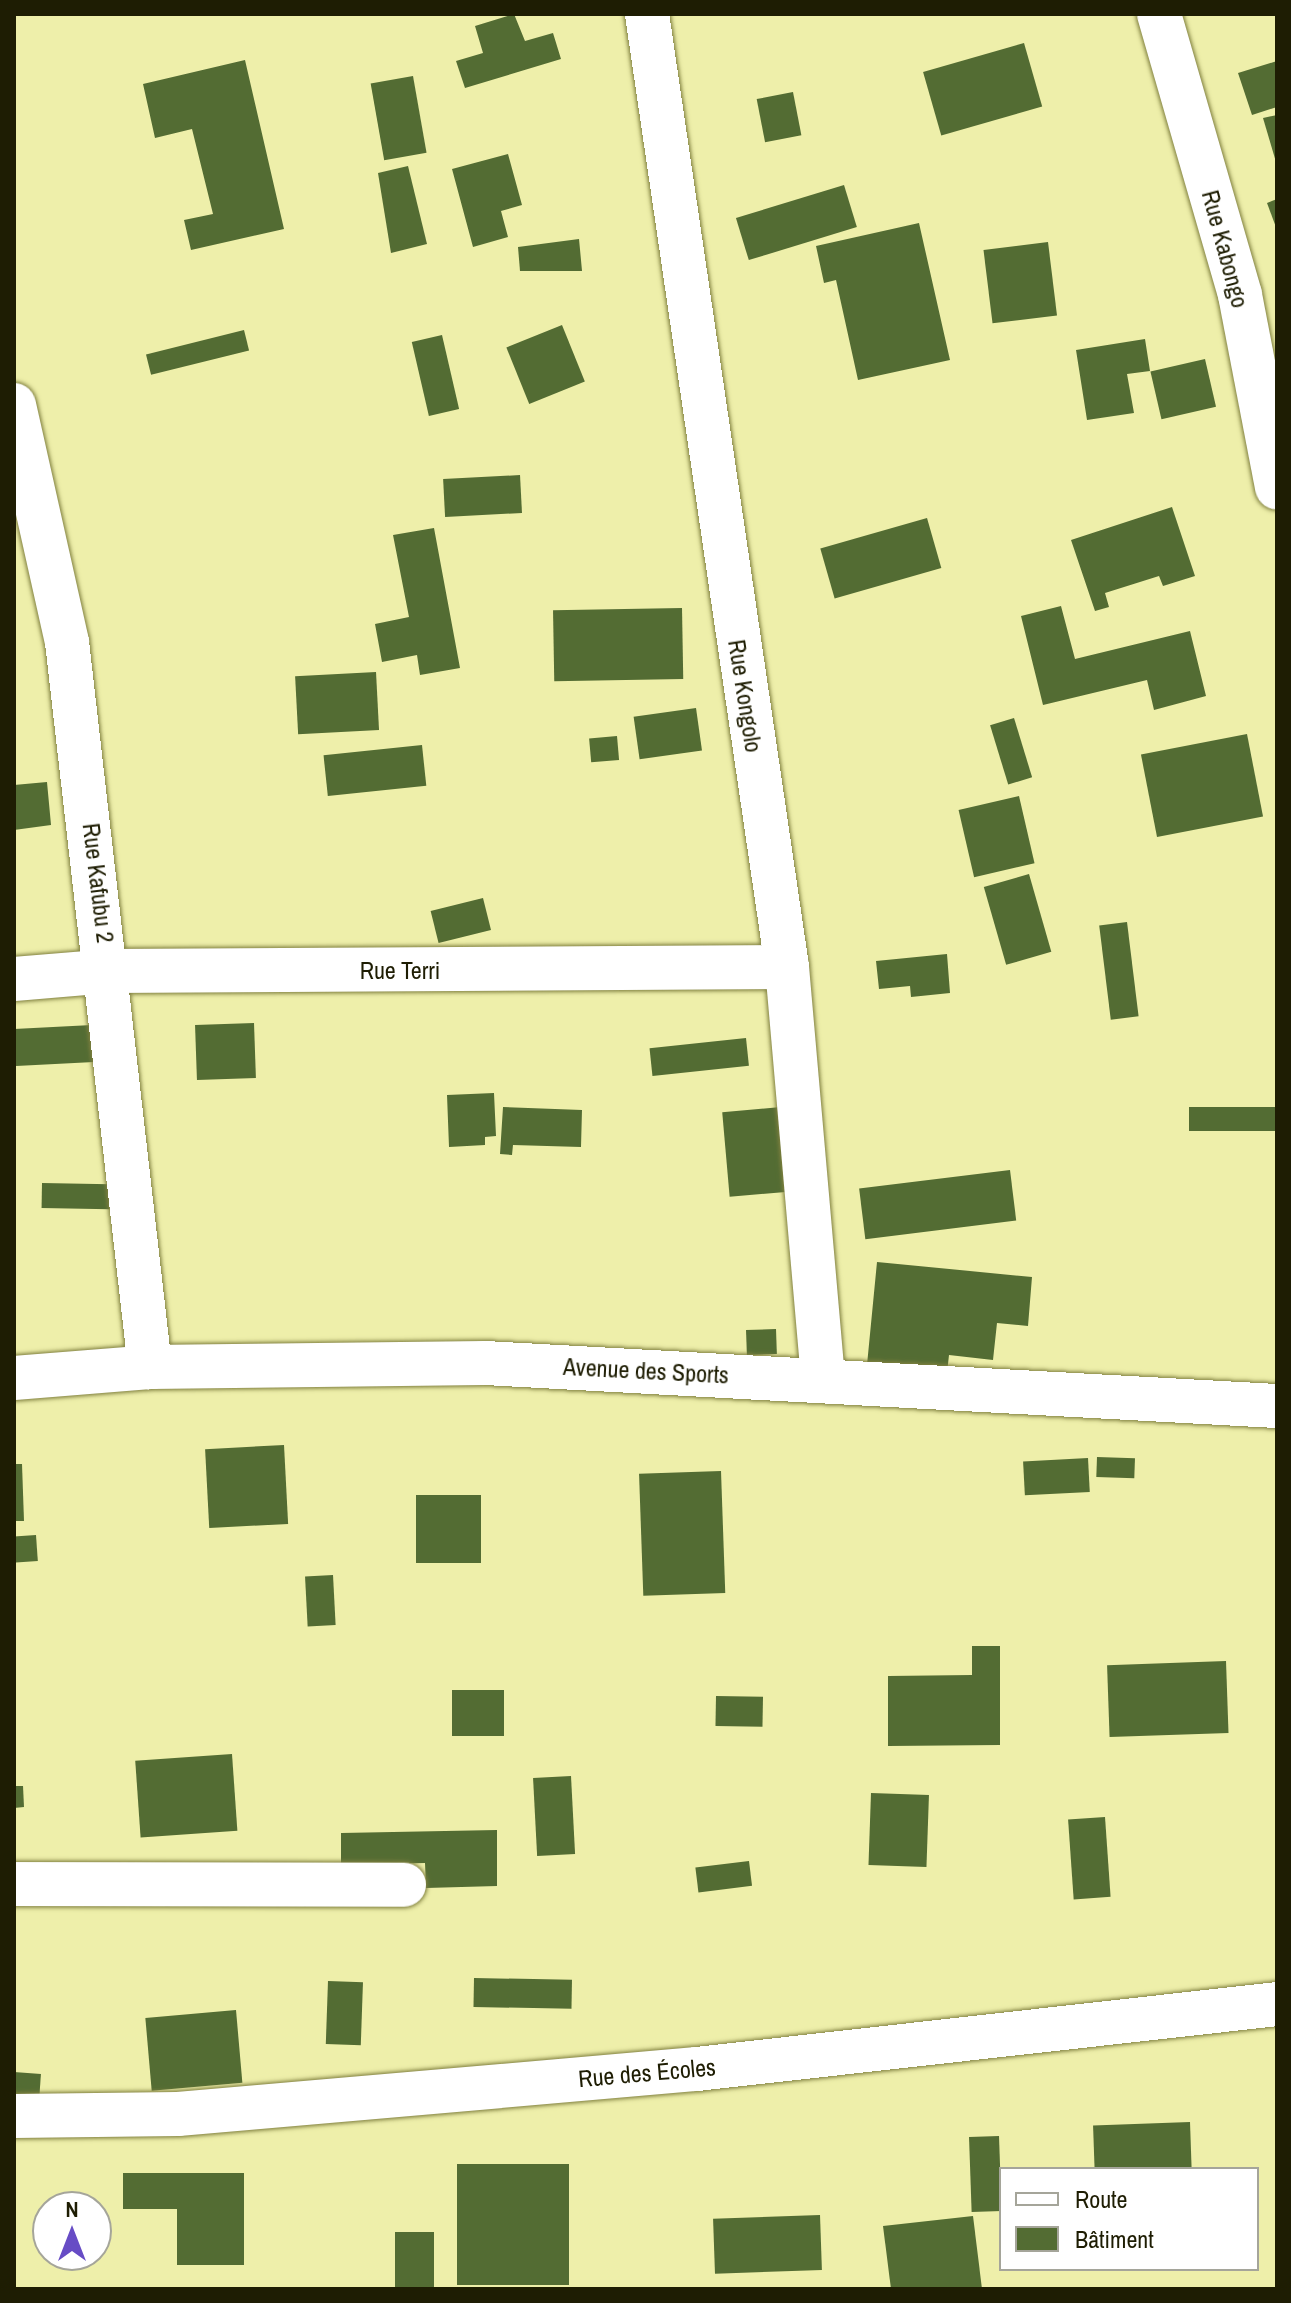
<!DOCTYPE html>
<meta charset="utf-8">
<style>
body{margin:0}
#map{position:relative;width:1291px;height:2303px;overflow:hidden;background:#eeefaa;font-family:"Archivo Narrow",sans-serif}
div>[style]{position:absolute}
.building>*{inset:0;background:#536c33;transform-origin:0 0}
.roads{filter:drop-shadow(0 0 2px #818140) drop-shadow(0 0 2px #818140)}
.minor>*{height:44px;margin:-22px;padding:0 22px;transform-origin:22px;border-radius:22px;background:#fff}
.tertiary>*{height:44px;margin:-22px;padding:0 22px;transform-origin:22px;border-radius:22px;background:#fff}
span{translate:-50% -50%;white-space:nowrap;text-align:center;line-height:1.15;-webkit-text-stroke:8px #fff;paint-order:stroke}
.street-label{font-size:24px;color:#1e1d03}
.frame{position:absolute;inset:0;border:16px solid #1e1d03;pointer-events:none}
.legend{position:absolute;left:999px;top:2167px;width:260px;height:104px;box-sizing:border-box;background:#fff;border:2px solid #a5a59a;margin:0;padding:10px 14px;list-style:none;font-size:24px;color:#1e1d03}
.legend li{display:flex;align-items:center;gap:16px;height:40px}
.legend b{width:40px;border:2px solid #a5a59a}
.north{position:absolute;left:32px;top:2191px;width:80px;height:80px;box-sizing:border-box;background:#fff;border:2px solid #a5a59a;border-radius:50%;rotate:0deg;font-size:22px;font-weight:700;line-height:32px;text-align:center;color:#1e1d03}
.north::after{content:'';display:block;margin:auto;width:28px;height:36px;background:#674cc5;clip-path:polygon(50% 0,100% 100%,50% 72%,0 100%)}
</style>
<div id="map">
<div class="building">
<i style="clip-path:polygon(514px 14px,525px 41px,553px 33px,561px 59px,465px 88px,456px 61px,483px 53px,475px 26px)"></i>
<i style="left:1024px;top:43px;width:66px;height:105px;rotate:74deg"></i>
<i style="clip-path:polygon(245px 60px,284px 229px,191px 250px,184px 220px,213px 214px,192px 129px,155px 138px,143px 84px)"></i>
<i style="clip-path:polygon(1277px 61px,1277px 107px,1252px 115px,1238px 73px)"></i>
<i style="left:413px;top:76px;width:78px;height:43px;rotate:80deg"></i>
<i style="left:793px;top:92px;width:44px;height:37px;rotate:79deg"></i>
<i style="clip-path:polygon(1277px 115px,1277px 162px,1276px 162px,1263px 118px)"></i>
<i style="clip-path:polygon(508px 154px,522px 205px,501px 211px,508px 237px,473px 247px,452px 169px)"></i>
<i style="clip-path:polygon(408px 166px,427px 244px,391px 253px,378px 173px)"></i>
<i style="left:844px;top:185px;width:44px;height:113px;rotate:73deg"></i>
<i style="clip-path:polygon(1277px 199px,1277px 230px,1267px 203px)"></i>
<i style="clip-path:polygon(919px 223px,950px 360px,858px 380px,836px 280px,824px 283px,816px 246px)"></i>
<i style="clip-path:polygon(579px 239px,582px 271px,520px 271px,518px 247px)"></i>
<i style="left:1048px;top:242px;width:74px;height:65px;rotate:83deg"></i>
<i style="left:562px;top:325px;width:61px;height:60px;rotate:68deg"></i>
<i style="left:244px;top:330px;width:21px;height:101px;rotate:76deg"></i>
<i style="left:442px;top:335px;width:76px;height:31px;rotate:77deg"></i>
<i style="clip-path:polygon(1145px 339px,1150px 371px,1127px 374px,1134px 413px,1087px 420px,1076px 350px)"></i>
<i style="left:1205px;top:359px;width:49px;height:56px;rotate:77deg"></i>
<i style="left:520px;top:475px;width:38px;height:77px;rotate:87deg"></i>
<i style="clip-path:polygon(1172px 507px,1195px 576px,1163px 586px,1159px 576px,1105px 593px,1109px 607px,1095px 611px,1071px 540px)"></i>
<i style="left:927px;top:518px;width:52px;height:111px;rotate:74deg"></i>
<i style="clip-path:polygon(434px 528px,460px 668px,420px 675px,417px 655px,382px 662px,375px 624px,409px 617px,393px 535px)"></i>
<i style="clip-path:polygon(1061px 606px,1075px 659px,1190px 631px,1206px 696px,1154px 710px,1147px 680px,1043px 705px,1021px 616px)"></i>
<i style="left:682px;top:608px;width:71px;height:129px;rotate:89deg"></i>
<i style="left:376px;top:672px;width:58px;height:81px;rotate:87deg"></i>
<i style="left:696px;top:708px;width:43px;height:63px;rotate:82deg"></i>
<i style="left:1014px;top:718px;width:62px;height:25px;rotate:73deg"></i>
<i style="left:1247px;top:734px;width:84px;height:108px;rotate:79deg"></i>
<i style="left:617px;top:736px;width:24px;height:28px;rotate:85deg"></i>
<i style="left:422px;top:745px;width:41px;height:99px;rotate:84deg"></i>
<i style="clip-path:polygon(47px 782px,51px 825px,14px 830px,14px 785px)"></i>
<i style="left:1019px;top:796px;width:69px;height:62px;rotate:77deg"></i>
<i style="left:1029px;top:874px;width:81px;height:47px;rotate:74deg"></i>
<i style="left:483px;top:898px;width:33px;height:54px;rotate:76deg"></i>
<i style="left:1127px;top:922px;width:95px;height:28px;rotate:83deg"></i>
<i style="clip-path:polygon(947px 954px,950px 993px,911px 997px,910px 986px,879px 989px,876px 961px)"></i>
<i style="left:254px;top:1023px;width:55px;height:59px;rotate:88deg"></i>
<i style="left:92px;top:1025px;width:37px;height:78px;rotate:87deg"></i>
<i style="left:746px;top:1038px;width:28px;height:97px;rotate:84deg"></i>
<i style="clip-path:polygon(494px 1093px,496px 1136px,485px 1137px,485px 1145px,449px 1147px,447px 1095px)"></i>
<i style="clip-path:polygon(503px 1107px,582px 1110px,581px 1147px,513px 1145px,512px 1155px,500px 1154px)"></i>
<i style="left:781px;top:1107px;width:85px;height:59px;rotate:85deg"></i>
<i style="left:1277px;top:1107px;width:24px;height:88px;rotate:90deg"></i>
<i style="left:1010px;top:1170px;width:51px;height:152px;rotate:83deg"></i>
<i style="left:42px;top:1183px;width:68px;height:25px;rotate:1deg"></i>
<i style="clip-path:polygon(877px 1262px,1032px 1277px,1028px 1326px,997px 1323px,993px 1360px,949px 1355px,947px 1373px,867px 1365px)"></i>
<i style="left:776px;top:1329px;width:25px;height:30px;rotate:88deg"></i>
<i style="left:284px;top:1445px;width:79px;height:79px;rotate:87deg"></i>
<i style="left:1097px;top:1457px;width:38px;height:20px;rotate:2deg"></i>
<i style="left:1088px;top:1458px;width:34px;height:65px;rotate:87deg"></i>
<i style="clip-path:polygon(14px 1464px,22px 1464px,24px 1521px,14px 1521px)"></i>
<i style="left:721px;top:1471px;width:122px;height:82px;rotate:88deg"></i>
<i style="left:416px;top:1495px;width:65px;height:68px"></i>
<i style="left:36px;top:1535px;width:26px;height:22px;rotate:86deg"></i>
<i style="left:333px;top:1575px;width:50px;height:28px;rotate:87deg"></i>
<i style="clip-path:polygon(972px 1646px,1000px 1646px,1000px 1745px,888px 1746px,888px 1676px,972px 1675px)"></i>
<i style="left:1226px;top:1661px;width:72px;height:119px;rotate:88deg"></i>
<i style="left:504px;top:1690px;width:46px;height:52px;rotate:90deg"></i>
<i style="left:716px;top:1696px;width:47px;height:30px;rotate:1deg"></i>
<i style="left:232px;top:1754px;width:77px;height:97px;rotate:86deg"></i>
<i style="left:571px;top:1776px;width:78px;height:38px;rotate:87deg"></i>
<i style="clip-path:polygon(14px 1786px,23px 1786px,24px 1807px,14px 1808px)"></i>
<i style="left:871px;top:1793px;width:58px;height:72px;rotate:2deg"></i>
<i style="left:1105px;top:1817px;width:80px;height:37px;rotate:86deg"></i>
<i style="clip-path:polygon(497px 1830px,497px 1886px,426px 1888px,425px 1863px,341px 1865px,341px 1833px)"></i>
<i style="left:749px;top:1861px;width:25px;height:54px;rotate:83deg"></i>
<i style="left:474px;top:1978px;width:98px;height:29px;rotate:1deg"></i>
<i style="left:328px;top:1981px;width:35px;height:63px;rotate:2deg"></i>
<i style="left:236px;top:2010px;width:73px;height:91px;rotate:85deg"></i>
<i style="left:14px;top:2072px;width:27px;height:30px;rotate:4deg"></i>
<i style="left:1190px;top:2122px;width:47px;height:97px;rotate:88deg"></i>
<i style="left:999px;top:2136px;width:75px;height:30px;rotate:88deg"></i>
<i style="left:457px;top:2164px;width:112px;height:121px"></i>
<i style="clip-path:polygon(123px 2173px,244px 2173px,244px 2265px,177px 2265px,177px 2209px,123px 2209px)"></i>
<i style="left:820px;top:2215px;width:55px;height:107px;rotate:88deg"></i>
<i style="clip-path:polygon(973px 2216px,982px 2289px,891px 2289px,883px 2226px)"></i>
<i style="left:395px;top:2232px;width:39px;height:57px"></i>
</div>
<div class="roads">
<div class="minor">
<i style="left:647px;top:14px;width:963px;rotate:81.64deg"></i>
<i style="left:787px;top:967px;width:415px;rotate:85deg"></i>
<i style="left:1159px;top:14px;width:292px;rotate:73.9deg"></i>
<i style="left:1240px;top:295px;width:196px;rotate:79.1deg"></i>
<i style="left:14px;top:405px;width:243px;rotate:77.4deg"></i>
<i style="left:67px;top:642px;width:730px;rotate:83.47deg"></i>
<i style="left:14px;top:979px;width:95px;rotate:-4.8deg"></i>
<i style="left:109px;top:971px;width:678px;rotate:-0.34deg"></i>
<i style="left:14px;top:1884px;width:390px;rotate:0.1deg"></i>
<i style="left:14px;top:2116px;width:164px;rotate:-0.7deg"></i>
<i style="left:178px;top:2114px;width:521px;rotate:-4.96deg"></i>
<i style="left:697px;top:2069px;width:584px;rotate:-6.39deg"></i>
</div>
<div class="tertiary">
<i style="left:14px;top:1378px;width:136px;rotate:-4.6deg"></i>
<i style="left:150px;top:1367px;width:335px;rotate:-0.7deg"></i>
<i style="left:485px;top:1363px;width:793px;rotate:3.11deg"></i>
</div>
</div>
<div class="street-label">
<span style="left:1225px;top:249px;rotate:75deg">Rue Kabongo</span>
<span style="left:745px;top:696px;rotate:81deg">Rue Kongolo</span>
<span style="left:98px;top:883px;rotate:83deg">Rue Kafubu 2</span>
<span style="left:400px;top:971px">Rue Terri</span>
<span style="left:646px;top:1371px;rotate:3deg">Avenue des Sports</span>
<span style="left:647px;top:2073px;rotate:-5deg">Rue des Écoles</span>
</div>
<div class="frame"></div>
<ul class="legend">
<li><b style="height:10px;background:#fff"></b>Route</li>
<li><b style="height:22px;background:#536c33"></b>Bâtiment</li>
</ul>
<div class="north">N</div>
</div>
